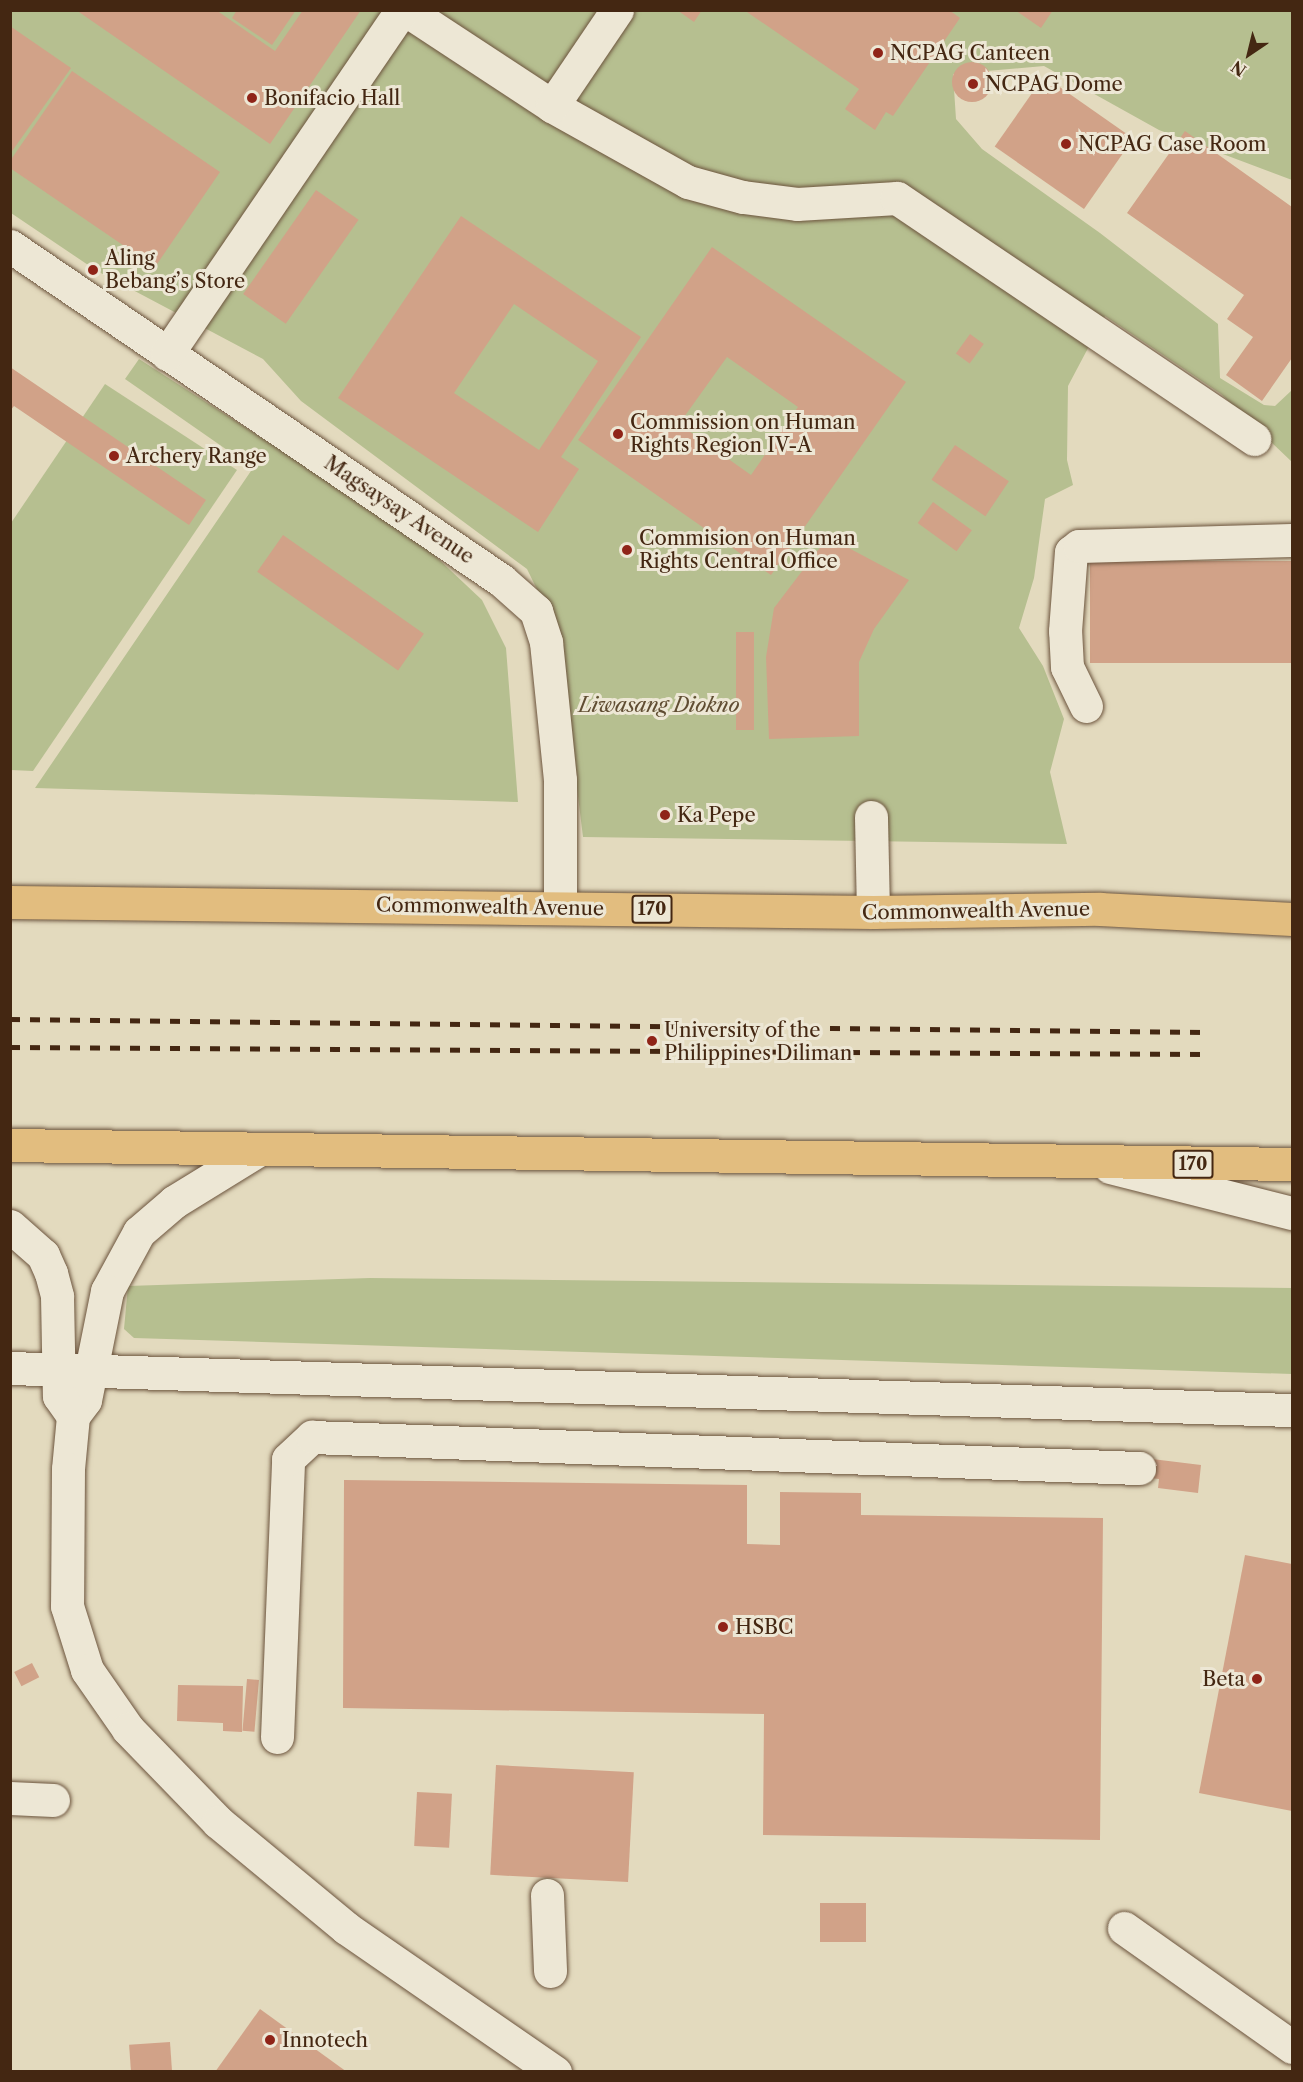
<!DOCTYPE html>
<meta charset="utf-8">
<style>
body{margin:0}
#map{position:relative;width:1303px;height:2082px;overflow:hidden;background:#e3dabe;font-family:"Libre Caslon Text",serif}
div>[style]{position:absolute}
.green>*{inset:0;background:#b6bf90}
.building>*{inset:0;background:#d1a288;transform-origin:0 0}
.round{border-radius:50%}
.roads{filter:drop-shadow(0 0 2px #6c543d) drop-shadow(0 0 2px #6c543d)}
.minor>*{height:33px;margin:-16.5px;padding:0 16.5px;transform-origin:16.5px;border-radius:16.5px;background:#ede7d5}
.major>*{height:33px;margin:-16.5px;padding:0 16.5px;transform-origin:16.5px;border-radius:16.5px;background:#e2bd7f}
.rail>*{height:4.5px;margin-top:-2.25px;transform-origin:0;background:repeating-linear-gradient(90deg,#442712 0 10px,transparent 0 20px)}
.dots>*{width:16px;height:16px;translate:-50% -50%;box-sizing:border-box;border:3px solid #ede7d5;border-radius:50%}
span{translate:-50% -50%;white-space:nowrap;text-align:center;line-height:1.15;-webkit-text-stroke:6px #ede7d5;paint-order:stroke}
.shield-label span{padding:2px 4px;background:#ede7d5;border:2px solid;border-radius:4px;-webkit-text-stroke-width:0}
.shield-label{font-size:18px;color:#442712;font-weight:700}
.poi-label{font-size:20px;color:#442712}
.left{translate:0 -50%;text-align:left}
.right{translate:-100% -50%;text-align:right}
.street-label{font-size:20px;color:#442712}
.park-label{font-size:20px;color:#604d32;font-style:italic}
.frame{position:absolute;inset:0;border:12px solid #442712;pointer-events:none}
.north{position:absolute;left:1219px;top:24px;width:60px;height:60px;-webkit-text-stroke:4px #ede7d5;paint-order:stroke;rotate:215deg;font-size:16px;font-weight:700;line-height:24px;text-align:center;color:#442712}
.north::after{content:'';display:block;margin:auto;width:21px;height:27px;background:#442712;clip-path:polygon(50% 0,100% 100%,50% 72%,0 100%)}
</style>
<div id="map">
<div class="green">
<i style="clip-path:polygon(10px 11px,1292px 11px,1292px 180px,1159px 130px,1044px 66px,953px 74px,956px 119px,982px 149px,1100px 233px,1218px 324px,1220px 378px,1264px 405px,1275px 406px,1292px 390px,1292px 462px,1221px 394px,1105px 316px,1068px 386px,1067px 460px,1073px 485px,1045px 499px,1034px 578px,1019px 628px,1043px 666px,1064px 719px,1050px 772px,1067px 844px,583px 837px,558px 632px,527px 569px,301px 401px,263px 359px,97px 271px,11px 213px)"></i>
<i style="clip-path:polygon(139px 359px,414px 536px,482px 600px,506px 648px,518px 802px,35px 788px,253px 468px,125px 379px)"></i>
<i style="clip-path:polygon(105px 384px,237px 470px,33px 771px,11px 770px,11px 523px)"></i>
<i style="clip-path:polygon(370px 1278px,1292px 1288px,1292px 1374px,134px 1338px,124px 1329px,128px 1286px)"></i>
</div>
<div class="building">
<i style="clip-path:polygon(76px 10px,216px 10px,275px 51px,303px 10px,361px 10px,270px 144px)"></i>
<i style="clip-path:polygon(237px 10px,296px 10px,272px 45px,232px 18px)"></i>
<i style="clip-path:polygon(677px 10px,702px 10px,694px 22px)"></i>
<i style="clip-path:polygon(744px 10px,949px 10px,960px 18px,893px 116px,886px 112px,875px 130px,845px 109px,859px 89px)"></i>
<i style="clip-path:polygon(1015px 10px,1053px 10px,1041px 28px)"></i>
<i style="clip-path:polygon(10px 26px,71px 68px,10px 154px)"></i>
<i class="round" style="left:952px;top:62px;width:40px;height:40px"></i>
<i style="clip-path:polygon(72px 71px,220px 172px,155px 267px,10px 168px,10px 161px)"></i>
<i style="left:1044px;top:76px;width:109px;height:86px;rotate:35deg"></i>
<i style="clip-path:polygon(1185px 131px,1292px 207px,1292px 358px,1262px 401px,1226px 375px,1253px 337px,1227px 319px,1244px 295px,1127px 213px)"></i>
<i style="left:316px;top:190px;width:52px;height:127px;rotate:35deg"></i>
<i style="clip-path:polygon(evenodd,461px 216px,641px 337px,561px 457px,579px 469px,538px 532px,338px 398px,461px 216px,514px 304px,598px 361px,539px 450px,454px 393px,514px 304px)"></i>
<i style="clip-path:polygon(evenodd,712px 247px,906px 382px,771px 575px,578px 440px,712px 247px,727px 357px,798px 407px,751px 475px,679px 424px,727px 357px)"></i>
<i style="left:970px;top:334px;width:17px;height:24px;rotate:36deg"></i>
<i style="clip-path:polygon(10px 367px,206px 500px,189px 525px,14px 406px,10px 411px)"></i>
<i style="left:955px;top:445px;width:65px;height:42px;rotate:34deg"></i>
<i style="left:933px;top:502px;width:48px;height:26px;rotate:36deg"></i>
<i style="left:283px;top:535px;width:172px;height:45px;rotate:35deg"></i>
<i style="clip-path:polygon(828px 537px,909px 580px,874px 629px,859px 662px,859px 736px,769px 739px,766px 657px,774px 608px)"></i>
<i style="left:1292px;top:561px;width:102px;height:202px;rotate:90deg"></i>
<i style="left:736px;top:632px;width:18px;height:98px"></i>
<i style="clip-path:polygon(1152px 1459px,1201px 1465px,1198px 1493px,1158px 1488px,1159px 1479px,1150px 1478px)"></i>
<i style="clip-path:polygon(344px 1480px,747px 1485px,747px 1544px,780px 1545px,780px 1492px,861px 1493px,861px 1515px,1103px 1518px,1100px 1840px,763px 1835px,764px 1714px,343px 1708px)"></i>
<i style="clip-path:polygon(1245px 1555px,1292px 1564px,1292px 1811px,1199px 1793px)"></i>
<i style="left:32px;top:1663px;width:16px;height:20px;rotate:63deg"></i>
<i style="left:247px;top:1679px;width:12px;height:52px;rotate:5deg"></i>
<i style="clip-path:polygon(178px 1685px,243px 1686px,242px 1732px,223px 1731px,223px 1723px,177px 1721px)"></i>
<i style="left:496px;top:1765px;width:138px;height:110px;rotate:3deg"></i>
<i style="left:417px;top:1792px;width:35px;height:54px;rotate:3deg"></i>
<i style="left:820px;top:1903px;width:46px;height:39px"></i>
<i style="clip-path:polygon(260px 2009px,347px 2072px,215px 2072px)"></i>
<i style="left:170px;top:2042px;width:30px;height:41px;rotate:86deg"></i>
</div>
<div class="roads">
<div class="minor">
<i style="left:406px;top:10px;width:175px;rotate:33.3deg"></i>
<i style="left:552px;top:106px;width:156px;rotate:29.2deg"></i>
<i style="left:688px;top:182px;width:57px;rotate:15.3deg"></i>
<i style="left:743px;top:197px;width:54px;rotate:7.4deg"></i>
<i style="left:797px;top:204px;width:100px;rotate:-3.4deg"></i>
<i style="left:897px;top:198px;width:431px;rotate:34deg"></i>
<i style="left:552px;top:106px;width:116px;rotate:-55.9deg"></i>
<i style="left:10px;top:246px;width:594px;rotate:34.23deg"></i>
<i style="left:501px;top:580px;width:47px;rotate:41.5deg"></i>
<i style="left:536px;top:611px;width:33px;rotate:72deg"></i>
<i style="left:546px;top:642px;width:139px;rotate:84.2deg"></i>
<i style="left:560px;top:780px;width:127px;rotate:90deg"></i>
<i style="left:167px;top:354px;width:417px;rotate:-55.7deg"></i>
<i style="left:1086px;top:706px;width:43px;rotate:-116deg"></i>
<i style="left:1067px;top:667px;width:36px;rotate:-93deg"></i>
<i style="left:1065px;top:631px;width:79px;rotate:-85.7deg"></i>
<i style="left:1071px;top:552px;width:10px;rotate:-37deg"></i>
<i style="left:1079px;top:546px;width:213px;rotate:-1.6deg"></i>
<i style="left:871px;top:817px;width:95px;rotate:88.8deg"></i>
<i style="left:260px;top:1149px;width:101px;rotate:148.4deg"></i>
<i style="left:174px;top:1202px;width:46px;rotate:139.4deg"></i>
<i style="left:139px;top:1232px;width:67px;rotate:118.5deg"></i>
<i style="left:107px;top:1291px;width:111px;rotate:101.4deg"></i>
<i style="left:85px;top:1400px;width:20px;rotate:127deg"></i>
<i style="left:73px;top:1416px;width:53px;rotate:95.4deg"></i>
<i style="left:68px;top:1469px;width:137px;rotate:90.4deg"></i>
<i style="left:67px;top:1606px;width:67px;rotate:72.6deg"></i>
<i style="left:87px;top:1670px;width:72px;rotate:55.2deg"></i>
<i style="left:128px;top:1729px;width:129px;rotate:45.9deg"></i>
<i style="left:218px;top:1822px;width:166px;rotate:39.6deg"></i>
<i style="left:346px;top:1928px;width:254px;rotate:34.6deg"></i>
<i style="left:1110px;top:1167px;width:188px;rotate:14.2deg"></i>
<i style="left:10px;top:1226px;width:44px;rotate:41.3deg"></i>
<i style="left:43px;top:1255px;width:20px;rotate:66deg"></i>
<i style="left:51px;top:1273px;width:24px;rotate:75deg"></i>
<i style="left:57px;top:1296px;width:100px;rotate:88.9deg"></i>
<i style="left:59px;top:1396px;width:24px;rotate:55deg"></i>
<i style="left:10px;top:1368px;width:1283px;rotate:1.88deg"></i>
<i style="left:277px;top:1737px;width:278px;rotate:-87.7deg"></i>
<i style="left:288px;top:1459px;width:33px;rotate:-43deg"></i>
<i style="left:312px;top:1437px;width:828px;rotate:2.15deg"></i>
<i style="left:10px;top:1798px;width:43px;rotate:2.7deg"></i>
<i style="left:547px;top:1895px;width:76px;rotate:87.7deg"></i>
<i style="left:1124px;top:1928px;width:206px;rotate:35.3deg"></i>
</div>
<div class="major">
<i style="left:10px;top:902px;width:863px;rotate:0.66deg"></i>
<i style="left:873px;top:912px;width:227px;rotate:-0.8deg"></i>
<i style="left:1100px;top:909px;width:192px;rotate:3deg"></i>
<i style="left:10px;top:1145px;width:1282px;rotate:0.85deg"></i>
</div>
</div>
<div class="rail">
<i style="left:10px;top:1019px;width:1196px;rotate:0.62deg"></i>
<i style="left:10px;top:1047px;width:1195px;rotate:0.34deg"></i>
</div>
<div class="dots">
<i style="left:878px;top:53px;background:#8f2418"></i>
<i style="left:973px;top:84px;background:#8f2418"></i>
<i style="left:252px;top:98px;background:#8f2418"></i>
<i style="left:1066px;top:144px;background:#8f2418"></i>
<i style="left:93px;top:270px;background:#8f2418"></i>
<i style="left:618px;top:434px;background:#8f2418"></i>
<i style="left:114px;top:456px;background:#8f2418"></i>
<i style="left:627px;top:550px;background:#8f2418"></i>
<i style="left:665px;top:815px;background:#8f2418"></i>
<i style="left:652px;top:1041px;background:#8f2418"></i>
<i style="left:723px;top:1627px;background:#8f2418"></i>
<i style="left:1257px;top:1679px;background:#8f2418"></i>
<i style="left:270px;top:2040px;background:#8f2418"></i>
</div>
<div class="shield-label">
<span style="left:652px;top:909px">170</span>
<span style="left:1193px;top:1164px">170</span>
</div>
<div class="poi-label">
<span class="left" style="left:890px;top:53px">NCPAG Canteen</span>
<span class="left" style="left:985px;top:84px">NCPAG Dome</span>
<span class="left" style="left:264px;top:98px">Bonifacio Hall</span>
<span class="left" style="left:1078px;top:144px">NCPAG Case Room</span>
<span class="left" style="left:105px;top:270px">Aling<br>Bebang’s Store</span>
<span class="left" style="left:630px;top:434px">Commission on Human<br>Rights Region IV-A</span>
<span class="left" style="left:126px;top:456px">Archery Range</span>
<span class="left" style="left:639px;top:550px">Commision on Human<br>Rights Central Office</span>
<span class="left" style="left:677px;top:815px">Ka Pepe</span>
<span class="left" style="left:664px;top:1042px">University of the<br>Philippines Diliman</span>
<span class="left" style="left:735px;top:1627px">HSBC</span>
<span class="right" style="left:1245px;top:1679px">Beta</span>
<span class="left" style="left:282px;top:2040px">Innotech</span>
</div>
<div class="street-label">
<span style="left:399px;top:510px;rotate:34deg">Magsaysay Avenue</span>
<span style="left:490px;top:907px;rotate:1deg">Commonwealth Avenue</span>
<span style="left:976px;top:911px;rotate:-1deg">Commonwealth Avenue</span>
</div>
<div class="park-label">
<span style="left:659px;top:705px">Liwasang Diokno</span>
</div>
<div class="frame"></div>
<div class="north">N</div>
</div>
